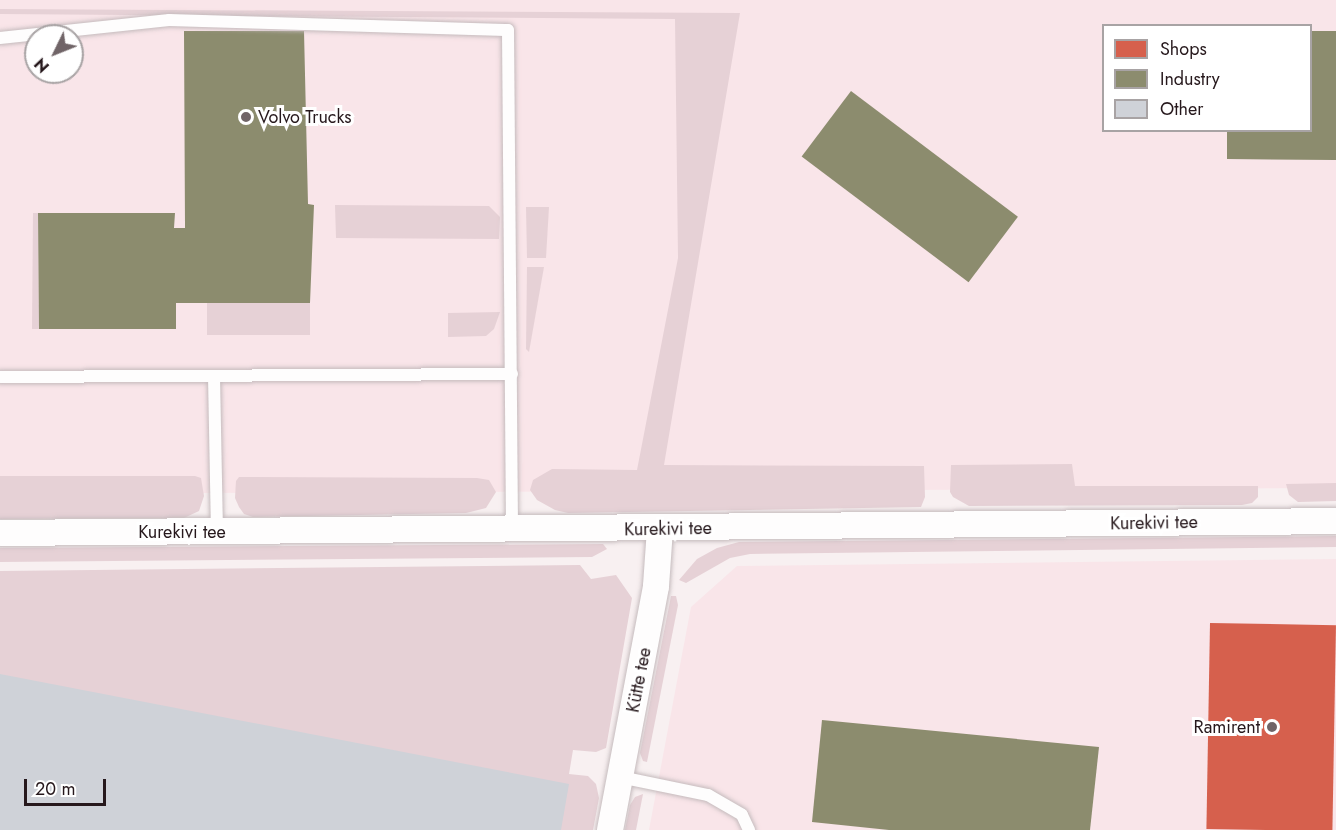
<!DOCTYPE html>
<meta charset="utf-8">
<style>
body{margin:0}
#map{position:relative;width:1336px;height:830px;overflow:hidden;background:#f8f0f1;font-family:Jost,sans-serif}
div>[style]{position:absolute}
.built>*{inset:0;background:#f9e5e9}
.green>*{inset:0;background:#e6d1d6;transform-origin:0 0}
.shops>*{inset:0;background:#d6604d;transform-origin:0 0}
.industry>*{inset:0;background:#8c8c6e;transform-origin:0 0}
.building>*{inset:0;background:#cfd2d8}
.roads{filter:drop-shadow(0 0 2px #c5bbbd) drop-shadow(0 0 2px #c5bbbd)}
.lane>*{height:12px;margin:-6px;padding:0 6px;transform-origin:6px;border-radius:6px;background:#fefdfd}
.street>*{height:26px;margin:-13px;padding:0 13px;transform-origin:13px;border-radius:13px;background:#fefdfd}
.dots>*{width:16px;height:16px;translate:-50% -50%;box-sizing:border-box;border:3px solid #fff;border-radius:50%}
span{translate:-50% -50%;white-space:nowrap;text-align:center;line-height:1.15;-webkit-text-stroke:6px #fff;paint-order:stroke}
.poi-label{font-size:18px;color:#26181c}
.left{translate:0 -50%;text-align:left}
.right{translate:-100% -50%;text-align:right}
.street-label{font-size:18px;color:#26181c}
.legend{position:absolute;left:1102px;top:24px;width:210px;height:108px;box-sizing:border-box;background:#fff;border:2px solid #a8a3a4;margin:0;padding:8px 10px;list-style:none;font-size:18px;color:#26181c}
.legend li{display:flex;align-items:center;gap:12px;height:30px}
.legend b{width:30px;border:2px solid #a8a3a4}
.north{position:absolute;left:24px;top:24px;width:60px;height:60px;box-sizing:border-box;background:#fff;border:2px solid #a8a3a4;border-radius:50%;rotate:227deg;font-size:16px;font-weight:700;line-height:24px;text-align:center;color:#26181c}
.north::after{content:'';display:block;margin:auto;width:21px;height:27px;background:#706467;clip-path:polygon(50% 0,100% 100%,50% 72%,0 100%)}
.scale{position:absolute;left:24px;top:779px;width:82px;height:27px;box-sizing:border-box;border:3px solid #26181c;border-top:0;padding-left:8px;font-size:18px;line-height:21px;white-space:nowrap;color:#26181c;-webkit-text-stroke:4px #fff;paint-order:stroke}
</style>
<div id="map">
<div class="built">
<i style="clip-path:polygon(evenodd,0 0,1336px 0,1336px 488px,0 494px,0 0,1104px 26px,1310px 26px,1310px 130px,1104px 130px,1104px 26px,0 0,36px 36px,72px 36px,72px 72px,36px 72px,36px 36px)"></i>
<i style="clip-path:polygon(1336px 559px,1336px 830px,649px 830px,691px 607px,737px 566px)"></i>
</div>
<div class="green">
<i style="clip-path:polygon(0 9px,740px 13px,664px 465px,924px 466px,925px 497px,921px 507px,568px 513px,555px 510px,537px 500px,530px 490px,533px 480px,552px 469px,637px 470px,678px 258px,675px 19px,0 14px)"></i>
<i style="clip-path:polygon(335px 205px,489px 206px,500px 217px,499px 239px,336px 238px)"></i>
<i style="clip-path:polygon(526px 207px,549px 207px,546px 258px,527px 258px)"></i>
<i style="clip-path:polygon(33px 213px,38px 213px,39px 329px,32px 329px)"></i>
<i style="clip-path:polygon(527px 267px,544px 267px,529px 352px,526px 349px)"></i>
<i style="left:207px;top:303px;width:103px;height:32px"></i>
<i style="clip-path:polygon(500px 312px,494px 329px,486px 336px,448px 337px,448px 313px)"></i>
<i style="clip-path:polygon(1072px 464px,1075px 486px,1258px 486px,1258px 497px,1252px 503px,1242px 505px,969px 506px,953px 497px,950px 492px,951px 465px)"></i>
<i style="clip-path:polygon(0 476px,195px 476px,201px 478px,204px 496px,199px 511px,184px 518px,0 519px)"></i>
<i style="clip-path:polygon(239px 477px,477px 478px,489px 480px,496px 492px,486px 508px,466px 513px,253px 517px,244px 514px,239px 507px,235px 498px,236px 481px)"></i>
<i style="clip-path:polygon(1336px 483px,1336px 501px,1298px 502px,1289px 495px,1286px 484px)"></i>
<i style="clip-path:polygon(1336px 536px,1336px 547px,750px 554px,730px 558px,686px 583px,679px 580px,697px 559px,717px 548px,739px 542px)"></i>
<i style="clip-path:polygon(603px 544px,607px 549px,592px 557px,0 562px,0 548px)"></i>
<i style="clip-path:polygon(580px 565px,591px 579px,616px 575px,632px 598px,606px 748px,596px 752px,573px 750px,569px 774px,588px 776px,596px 784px,599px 798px,593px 830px,0 830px,0 571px)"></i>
<i style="clip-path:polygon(671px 596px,676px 596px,678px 605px,647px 762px,643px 761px,640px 753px)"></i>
<i style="clip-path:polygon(643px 794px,636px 830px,625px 830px,630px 805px,635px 797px)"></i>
</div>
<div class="shops">
<i style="left:1210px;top:623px;width:126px;height:206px;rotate:1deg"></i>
</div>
<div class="industry">
<i style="clip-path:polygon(184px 31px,304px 31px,308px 204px,314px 205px,310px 303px,176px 303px,176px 329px,39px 329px,38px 213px,175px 213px,174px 228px,185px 228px)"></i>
<i style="clip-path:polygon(1310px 31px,1336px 31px,1336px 160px,1227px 159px,1227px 130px,1310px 130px)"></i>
<i style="left:851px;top:91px;width:209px;height:82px;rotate:37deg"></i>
<i style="clip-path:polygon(822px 720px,1099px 747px,1090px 830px,889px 830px,812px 822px)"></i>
</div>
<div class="building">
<i style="clip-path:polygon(0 674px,569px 784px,561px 830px,0 830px)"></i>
</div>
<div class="roads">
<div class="lane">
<i style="left:0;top:38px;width:170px;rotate:-6.1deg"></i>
<i style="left:169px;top:20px;width:339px;rotate:1.7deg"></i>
<i style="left:508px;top:30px;width:500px;rotate:89.54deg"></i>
<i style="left:214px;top:376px;width:156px;rotate:88.9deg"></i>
<i style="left:0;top:377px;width:512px;rotate:-0.34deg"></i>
<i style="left:620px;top:777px;width:90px;rotate:11.6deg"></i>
<i style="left:708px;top:795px;width:39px;rotate:30deg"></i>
<i style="left:742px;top:815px;width:17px;rotate:65deg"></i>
</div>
<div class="street">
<i style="left:0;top:533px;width:1336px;rotate:-0.51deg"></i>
<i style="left:610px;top:830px;width:248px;rotate:-79.3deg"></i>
<i style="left:656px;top:586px;width:57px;rotate:-86deg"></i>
</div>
</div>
<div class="dots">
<i style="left:246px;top:117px;background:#706467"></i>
<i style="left:1272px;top:727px;background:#706467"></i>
</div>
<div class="poi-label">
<span class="left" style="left:258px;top:117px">Volvo Trucks</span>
<span class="right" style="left:1260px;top:727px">Ramirent</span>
</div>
<div class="street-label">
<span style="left:1154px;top:523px;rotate:-1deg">Kurekivi tee</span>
<span style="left:668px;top:529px;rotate:-1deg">Kurekivi tee</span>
<span style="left:182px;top:532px">Kurekivi tee</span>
<span style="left:639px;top:680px;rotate:-79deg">Kütte tee</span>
</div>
<ul class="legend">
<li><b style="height:16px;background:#d6604d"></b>Shops</li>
<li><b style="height:16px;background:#8c8c6e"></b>Industry</li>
<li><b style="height:16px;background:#cfd2d8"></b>Other</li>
</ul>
<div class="north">N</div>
<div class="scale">20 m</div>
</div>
